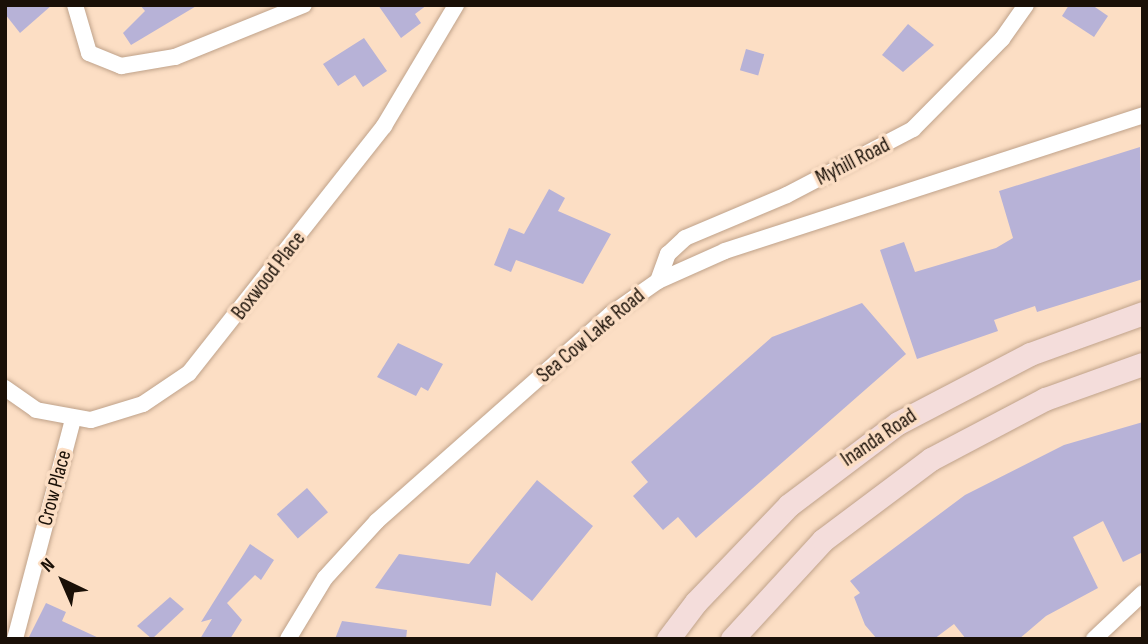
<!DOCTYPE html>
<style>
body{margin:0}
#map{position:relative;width:1148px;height:644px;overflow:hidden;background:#fcdec4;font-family:"Sofia Sans Condensed",sans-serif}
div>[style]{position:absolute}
.building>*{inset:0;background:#b7b2d7;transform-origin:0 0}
.roads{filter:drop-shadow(0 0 2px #bfa28a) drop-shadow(0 0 2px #bfa28a)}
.street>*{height:16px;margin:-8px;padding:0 8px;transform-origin:8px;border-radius:8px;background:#fff}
.secondary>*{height:23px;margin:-11.5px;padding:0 11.5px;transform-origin:11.5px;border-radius:11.5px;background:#f4dddb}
span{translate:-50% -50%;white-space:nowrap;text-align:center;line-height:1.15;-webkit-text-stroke:7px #fcdec4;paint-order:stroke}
.street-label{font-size:21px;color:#1a1007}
.frame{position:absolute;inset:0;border:7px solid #1a1007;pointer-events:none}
.north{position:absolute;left:28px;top:546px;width:70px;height:70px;-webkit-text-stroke:5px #fcdec4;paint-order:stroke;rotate:316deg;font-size:19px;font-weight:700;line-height:28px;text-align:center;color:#1a1007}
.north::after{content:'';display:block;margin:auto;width:24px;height:32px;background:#1a1007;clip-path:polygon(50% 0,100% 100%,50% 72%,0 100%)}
</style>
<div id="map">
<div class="building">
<i style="clip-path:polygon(5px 5px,52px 5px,20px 33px,5px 14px)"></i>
<i style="clip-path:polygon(140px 5px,198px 5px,131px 45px,123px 33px,145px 11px)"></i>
<i style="clip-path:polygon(378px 5px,427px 5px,415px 14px,421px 23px,401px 38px)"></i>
<i style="clip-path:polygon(1069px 5px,1092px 5px,1108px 16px,1094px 37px,1062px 16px)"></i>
<i style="clip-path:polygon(908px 24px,934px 45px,903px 72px,882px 55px)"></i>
<i style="clip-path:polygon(364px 38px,387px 71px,363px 87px,355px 75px,338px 86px,323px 64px)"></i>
<i style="left:746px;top:49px;width:19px;height:22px;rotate:16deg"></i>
<i style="clip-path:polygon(1140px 147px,1143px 279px,1037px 312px,1035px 306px,994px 320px,998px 331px,917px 359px,880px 250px,904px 242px,915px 272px,996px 248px,1013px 238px,999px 191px)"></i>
<i style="clip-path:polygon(549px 189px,565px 198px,558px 211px,611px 234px,583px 284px,516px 260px,511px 272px,494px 265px,509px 228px,524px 234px)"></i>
<i style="clip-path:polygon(862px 303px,906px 354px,696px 538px,678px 517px,663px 530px,633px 496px,648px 482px,631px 462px,772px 337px)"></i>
<i style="clip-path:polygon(398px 343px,443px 364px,428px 391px,421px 387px,416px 396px,377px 377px)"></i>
<i style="clip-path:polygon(1143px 422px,1143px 552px,1123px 562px,1103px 521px,1073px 537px,1098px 588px,1046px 616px,1019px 639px,966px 639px,954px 624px,934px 639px,877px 639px,865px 625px,854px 597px,860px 593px,850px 581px,965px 495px,1064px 445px)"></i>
<i style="clip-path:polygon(537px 480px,593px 526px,532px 601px,496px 572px,491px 606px,375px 588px,399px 554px,469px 564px)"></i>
<i style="left:307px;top:488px;width:32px;height:40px;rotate:49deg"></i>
<i style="clip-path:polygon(250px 544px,274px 560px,261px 580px,255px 575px,227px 603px,242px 620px,230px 639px,200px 639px,212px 619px,201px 622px)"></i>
<i style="clip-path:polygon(170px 597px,184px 609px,152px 639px,137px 626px)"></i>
<i style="clip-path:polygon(46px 603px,66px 612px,62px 621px,101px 639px,28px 639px)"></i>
<i style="clip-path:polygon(342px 621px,407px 630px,406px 639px,335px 639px)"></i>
</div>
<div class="roads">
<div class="street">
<i style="left:75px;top:5px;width:50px;rotate:73.7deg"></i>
<i style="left:89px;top:53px;width:35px;rotate:22deg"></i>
<i style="left:121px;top:66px;width:55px;rotate:-9.5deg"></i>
<i style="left:175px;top:57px;width:139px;rotate:-22deg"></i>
<i style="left:658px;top:281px;width:29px;rotate:-70deg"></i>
<i style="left:668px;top:254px;width:23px;rotate:-43deg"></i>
<i style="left:685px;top:238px;width:111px;rotate:-22.9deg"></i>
<i style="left:787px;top:195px;width:142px;rotate:-27.6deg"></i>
<i style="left:913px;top:129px;width:127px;rotate:-45.3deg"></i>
<i style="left:1002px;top:39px;width:42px;rotate:-54.8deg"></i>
<i style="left:5px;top:388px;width:38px;rotate:35deg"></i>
<i style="left:36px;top:410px;width:56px;rotate:10.3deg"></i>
<i style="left:91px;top:420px;width:54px;rotate:-17.1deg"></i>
<i style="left:143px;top:404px;width:55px;rotate:-34deg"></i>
<i style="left:189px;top:373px;width:315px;rotate:-51.7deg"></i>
<i style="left:384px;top:126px;width:141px;rotate:-59.2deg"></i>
<i style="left:15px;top:639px;width:228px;rotate:-75.2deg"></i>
<i style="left:288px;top:639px;width:71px;rotate:-58.8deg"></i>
<i style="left:325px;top:578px;width:77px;rotate:-47.6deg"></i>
<i style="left:377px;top:521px;width:312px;rotate:-41.5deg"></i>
<i style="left:611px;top:314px;width:57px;rotate:-35.1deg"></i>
<i style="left:658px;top:281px;width:73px;rotate:-24.1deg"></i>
<i style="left:725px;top:251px;width:440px;rotate:-18deg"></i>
<i style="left:1094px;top:639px;width:67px;rotate:-43.2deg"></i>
</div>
<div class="secondary">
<i style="left:668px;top:639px;width:46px;rotate:-52.9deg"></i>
<i style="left:696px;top:602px;width:134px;rotate:-46.2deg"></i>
<i style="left:789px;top:505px;width:136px;rotate:-37deg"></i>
<i style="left:898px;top:423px;width:149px;rotate:-27.6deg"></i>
<i style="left:1030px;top:354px;width:120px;rotate:-19.9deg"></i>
<i style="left:732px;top:639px;width:134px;rotate:-47.4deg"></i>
<i style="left:823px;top:540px;width:135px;rotate:-36.9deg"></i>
<i style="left:931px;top:459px;width:129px;rotate:-27.8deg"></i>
<i style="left:1045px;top:399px;width:104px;rotate:-19.7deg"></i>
</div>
</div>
<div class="street-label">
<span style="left:853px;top:162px;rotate:-27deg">Myhill Road</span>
<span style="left:269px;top:276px;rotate:-52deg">Boxwood Place</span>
<span style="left:591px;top:336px;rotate:-40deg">Sea Cow Lake Road</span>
<span style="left:879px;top:438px;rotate:-34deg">Inanda Road</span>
<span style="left:55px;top:488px;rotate:-75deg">Crow Place</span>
</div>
<div class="frame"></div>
<div class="north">N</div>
</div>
